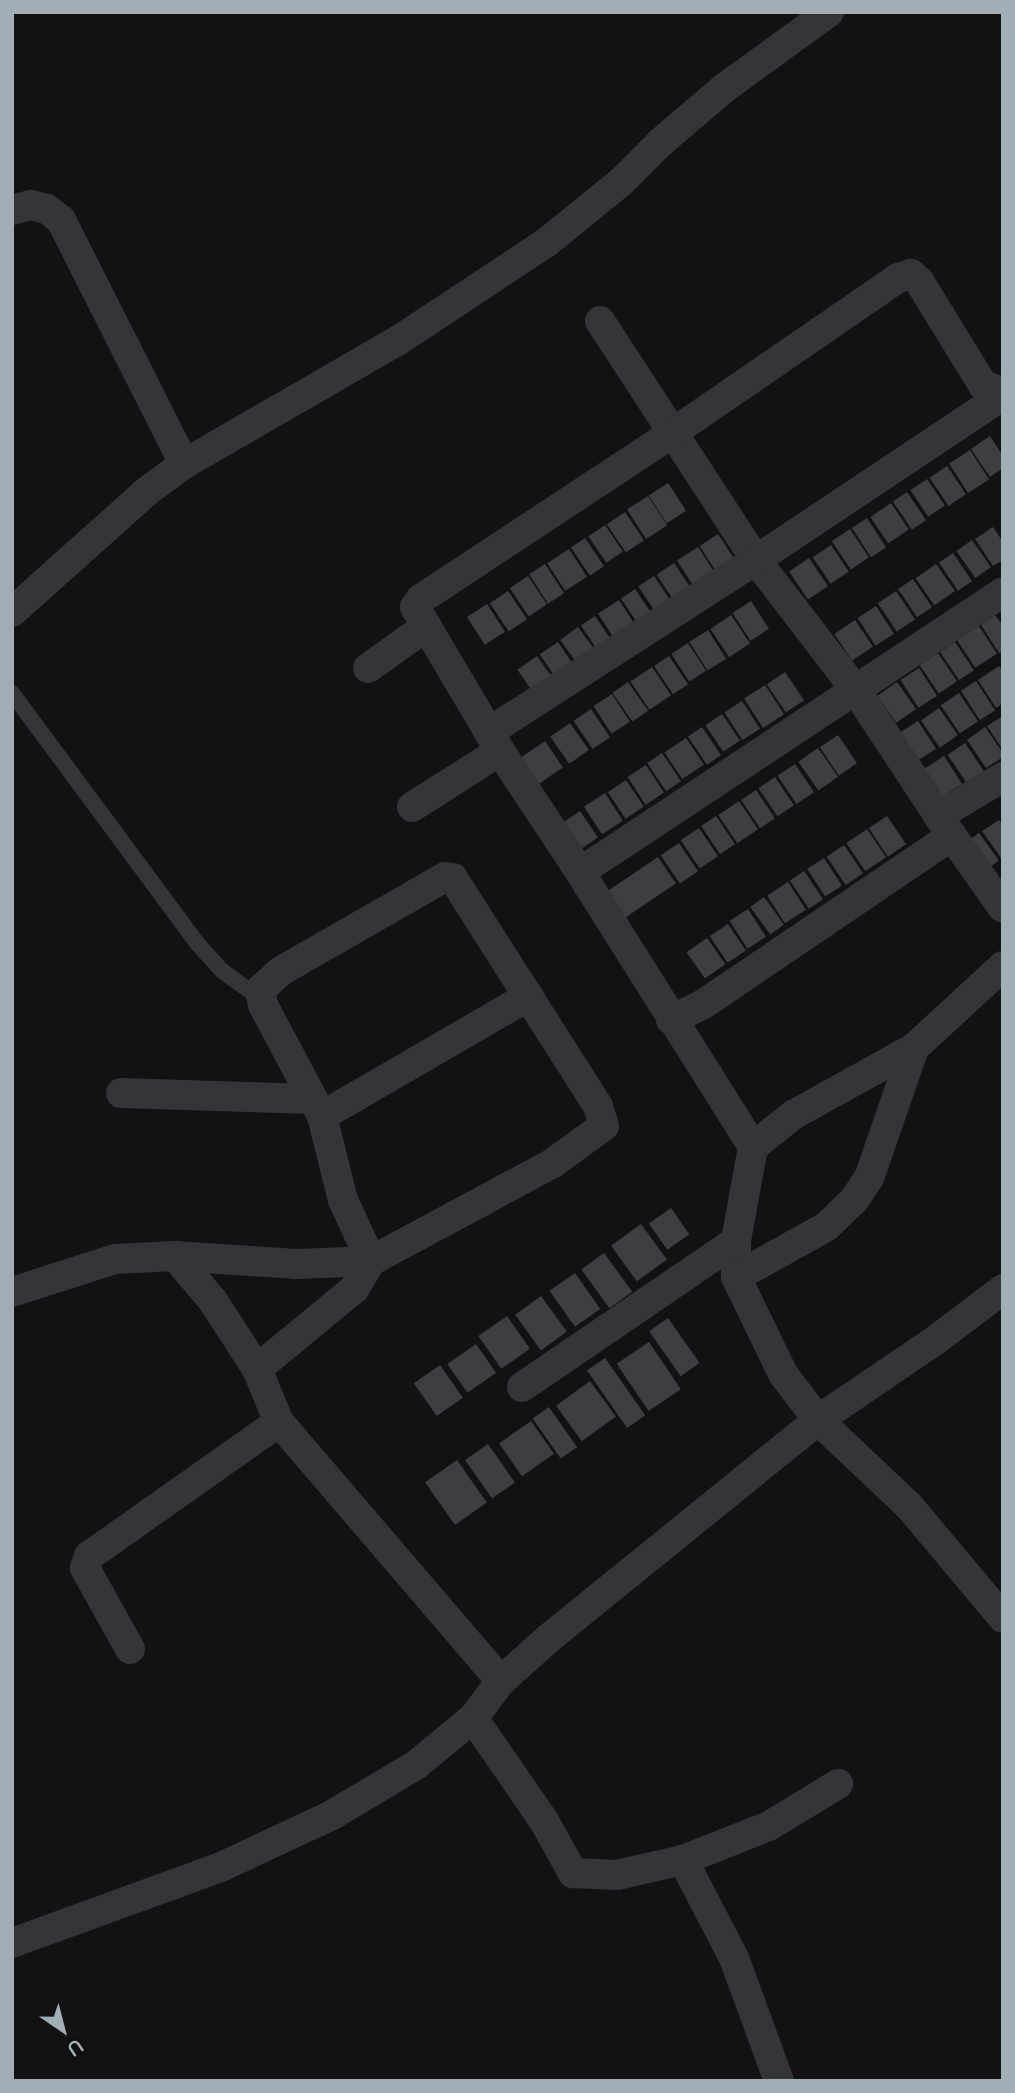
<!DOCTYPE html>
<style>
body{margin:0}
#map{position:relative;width:1015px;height:2093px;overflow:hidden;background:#121214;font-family:"Varela Round",sans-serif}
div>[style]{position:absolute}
.building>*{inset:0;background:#3c3e42;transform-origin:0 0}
.service>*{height:16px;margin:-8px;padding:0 8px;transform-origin:8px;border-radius:8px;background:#333539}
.minor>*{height:30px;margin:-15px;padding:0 15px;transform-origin:15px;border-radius:15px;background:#333539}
span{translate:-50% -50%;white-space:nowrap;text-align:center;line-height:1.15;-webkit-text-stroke:5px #0d0d0f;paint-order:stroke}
.frame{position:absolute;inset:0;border:14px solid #a2aeb6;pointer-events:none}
.north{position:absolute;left:28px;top:1995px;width:70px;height:70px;-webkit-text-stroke:5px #0d0d0f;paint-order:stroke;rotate:145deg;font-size:19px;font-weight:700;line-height:28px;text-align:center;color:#a2aeb6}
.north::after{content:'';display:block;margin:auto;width:24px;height:32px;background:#a2aeb6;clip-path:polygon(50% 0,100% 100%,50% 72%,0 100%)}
</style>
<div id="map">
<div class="building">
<i style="clip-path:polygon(990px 436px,1003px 456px,1003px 468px,990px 477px,971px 449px)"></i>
<i style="left:970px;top:450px;width:35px;height:25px;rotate:57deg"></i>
<i style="left:947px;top:466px;width:34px;height:21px;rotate:56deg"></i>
<i style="left:927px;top:479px;width:32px;height:20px;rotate:56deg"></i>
<i style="left:668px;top:483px;width:33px;height:23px;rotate:57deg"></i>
<i style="left:907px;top:492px;width:34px;height:17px;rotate:56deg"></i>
<i style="left:648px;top:496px;width:35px;height:25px;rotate:57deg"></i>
<i style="left:891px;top:503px;width:32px;height:25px;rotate:56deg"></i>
<i style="left:625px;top:512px;width:34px;height:22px;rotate:56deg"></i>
<i style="left:867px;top:518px;width:35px;height:18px;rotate:57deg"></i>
<i style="left:605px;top:525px;width:32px;height:20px;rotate:56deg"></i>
<i style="clip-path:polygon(993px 527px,1003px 542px,1003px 560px,993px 566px,975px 539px)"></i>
<i style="left:850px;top:529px;width:34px;height:22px;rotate:56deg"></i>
<i style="left:718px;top:534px;width:33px;height:22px;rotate:57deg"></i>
<i style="left:585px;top:538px;width:34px;height:17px;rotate:56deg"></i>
<i style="left:972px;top:540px;width:33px;height:19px;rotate:55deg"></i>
<i style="left:831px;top:545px;width:32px;height:22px;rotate:56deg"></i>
<i style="left:698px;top:547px;width:35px;height:25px;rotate:57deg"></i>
<i style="left:569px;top:549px;width:33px;height:26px;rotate:57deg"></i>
<i style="left:953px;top:553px;width:34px;height:17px;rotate:56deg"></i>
<i style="left:809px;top:558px;width:34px;height:24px;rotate:56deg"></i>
<i style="left:674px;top:563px;width:34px;height:21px;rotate:56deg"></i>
<i style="left:545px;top:564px;width:35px;height:19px;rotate:57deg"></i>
<i style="left:936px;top:564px;width:33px;height:25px;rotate:55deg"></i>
<i style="left:528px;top:576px;width:34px;height:22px;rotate:56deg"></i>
<i style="left:654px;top:576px;width:34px;height:19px;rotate:56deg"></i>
<i style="left:913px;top:579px;width:34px;height:18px;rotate:56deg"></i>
<i style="left:635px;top:589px;width:34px;height:17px;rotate:56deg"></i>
<i style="left:508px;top:591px;width:34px;height:22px;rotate:56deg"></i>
<i style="left:896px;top:591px;width:34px;height:22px;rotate:56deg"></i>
<i style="left:619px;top:600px;width:33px;height:25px;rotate:57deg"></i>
<i style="left:751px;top:601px;width:33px;height:22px;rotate:57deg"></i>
<i style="left:487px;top:604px;width:33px;height:24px;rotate:57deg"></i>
<i style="left:876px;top:606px;width:33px;height:22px;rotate:57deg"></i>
<i style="left:731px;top:615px;width:34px;height:25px;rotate:56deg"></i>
<i style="clip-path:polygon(995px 615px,1003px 626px,1003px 651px,999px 653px,981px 625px)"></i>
<i style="left:595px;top:616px;width:34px;height:17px;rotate:56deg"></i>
<i style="left:855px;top:620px;width:32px;height:25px;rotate:56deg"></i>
<i style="left:979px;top:626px;width:33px;height:26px;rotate:57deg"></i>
<i style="left:578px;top:627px;width:34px;height:22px;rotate:54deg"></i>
<i style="left:708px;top:630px;width:34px;height:22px;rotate:58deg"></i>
<i style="left:558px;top:642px;width:34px;height:22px;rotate:56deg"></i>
<i style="left:955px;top:642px;width:34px;height:18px;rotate:56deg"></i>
<i style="left:688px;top:643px;width:33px;height:20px;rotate:57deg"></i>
<i style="left:938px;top:653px;width:34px;height:22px;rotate:56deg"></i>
<i style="left:537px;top:656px;width:33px;height:24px;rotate:55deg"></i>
<i style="left:669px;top:656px;width:34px;height:18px;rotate:56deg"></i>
<i style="clip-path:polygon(999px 666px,1003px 671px,1003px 703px,996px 708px,978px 680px)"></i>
<i style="left:652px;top:667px;width:34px;height:26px;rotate:56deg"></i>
<i style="left:919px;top:668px;width:33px;height:22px;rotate:57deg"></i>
<i style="left:785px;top:672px;width:34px;height:22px;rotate:56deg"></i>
<i style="left:976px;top:681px;width:35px;height:18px;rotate:57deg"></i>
<i style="left:628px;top:682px;width:35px;height:19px;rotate:55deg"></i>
<i style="left:897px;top:682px;width:33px;height:24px;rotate:55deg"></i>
<i style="left:765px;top:685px;width:35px;height:25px;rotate:57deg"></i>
<i style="left:959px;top:693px;width:34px;height:22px;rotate:56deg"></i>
<i style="left:612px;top:694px;width:33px;height:22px;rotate:57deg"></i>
<i style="left:742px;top:701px;width:33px;height:21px;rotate:57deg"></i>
<i style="left:939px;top:708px;width:33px;height:22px;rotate:55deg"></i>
<i style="left:591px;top:709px;width:34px;height:21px;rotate:56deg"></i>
<i style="left:722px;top:714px;width:32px;height:20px;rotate:56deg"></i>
<i style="clip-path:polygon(1003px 716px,1003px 750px,987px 726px)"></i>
<i style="left:918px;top:721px;width:33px;height:24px;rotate:57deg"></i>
<i style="left:570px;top:723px;width:33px;height:24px;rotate:55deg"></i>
<i style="left:702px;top:727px;width:34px;height:17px;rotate:56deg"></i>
<i style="clip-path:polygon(985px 727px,1003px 753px,1003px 757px,986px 768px,967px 740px)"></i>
<i style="left:838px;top:735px;width:34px;height:22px;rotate:56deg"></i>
<i style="left:686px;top:738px;width:32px;height:26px;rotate:56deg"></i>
<i style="left:545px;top:741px;width:32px;height:36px;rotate:56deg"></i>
<i style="left:965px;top:743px;width:34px;height:21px;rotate:56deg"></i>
<i style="left:818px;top:748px;width:35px;height:24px;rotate:55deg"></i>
<i style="left:662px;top:753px;width:34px;height:18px;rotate:56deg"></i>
<i style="left:944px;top:756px;width:33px;height:24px;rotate:57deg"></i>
<i style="left:795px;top:764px;width:34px;height:21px;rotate:56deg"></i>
<i style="left:646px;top:765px;width:33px;height:22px;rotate:57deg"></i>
<i style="left:775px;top:777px;width:34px;height:20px;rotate:56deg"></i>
<i style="left:626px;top:780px;width:32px;height:22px;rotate:56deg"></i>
<i style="left:756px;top:790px;width:34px;height:18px;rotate:56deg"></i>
<i style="left:605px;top:793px;width:33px;height:25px;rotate:57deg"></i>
<i style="left:739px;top:801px;width:34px;height:25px;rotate:56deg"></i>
<i style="left:580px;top:811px;width:32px;height:30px;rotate:56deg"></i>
<i style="left:716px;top:816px;width:34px;height:18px;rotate:56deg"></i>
<i style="left:887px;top:816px;width:34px;height:22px;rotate:56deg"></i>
<i style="clip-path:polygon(999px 820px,1003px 826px,1001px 858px,982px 831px)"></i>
<i style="left:699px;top:828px;width:34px;height:22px;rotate:56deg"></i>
<i style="left:867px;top:829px;width:34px;height:25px;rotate:56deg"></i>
<i style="left:979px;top:833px;width:34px;height:17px;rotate:54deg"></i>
<i style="left:679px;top:843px;width:34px;height:22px;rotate:56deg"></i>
<i style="left:844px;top:845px;width:34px;height:21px;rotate:56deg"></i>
<i style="left:658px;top:857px;width:32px;height:73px;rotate:56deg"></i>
<i style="left:824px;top:858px;width:33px;height:20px;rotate:57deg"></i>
<i style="left:804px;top:871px;width:34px;height:17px;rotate:56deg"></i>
<i style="left:788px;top:882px;width:33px;height:25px;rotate:57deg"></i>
<i style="left:764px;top:897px;width:34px;height:17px;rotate:54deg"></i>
<i style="left:748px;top:909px;width:33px;height:22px;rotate:57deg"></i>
<i style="left:728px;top:924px;width:32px;height:22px;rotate:56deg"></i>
<i style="left:707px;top:938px;width:32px;height:25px;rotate:55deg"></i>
<i style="left:671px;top:1208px;width:32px;height:27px;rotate:55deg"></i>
<i style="left:641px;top:1224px;width:44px;height:37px;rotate:54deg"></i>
<i style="left:604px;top:1253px;width:48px;height:28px;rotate:54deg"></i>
<i style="left:575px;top:1273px;width:44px;height:31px;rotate:55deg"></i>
<i style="left:541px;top:1296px;width:44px;height:32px;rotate:54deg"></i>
<i style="left:507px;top:1316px;width:40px;height:35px;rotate:55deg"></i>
<i style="left:668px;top:1318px;width:55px;height:23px;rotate:55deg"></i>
<i style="left:649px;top:1342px;width:57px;height:39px;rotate:56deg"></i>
<i style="left:476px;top:1344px;width:35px;height:35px;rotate:55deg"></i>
<i style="left:605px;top:1358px;width:70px;height:22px;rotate:55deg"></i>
<i style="left:440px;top:1365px;width:40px;height:32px;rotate:55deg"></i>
<i style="left:590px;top:1381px;width:44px;height:42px;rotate:54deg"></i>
<i style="left:549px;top:1407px;width:49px;height:20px;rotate:55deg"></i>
<i style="left:531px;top:1421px;width:40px;height:39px;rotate:55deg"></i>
<i style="left:488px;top:1444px;width:47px;height:28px;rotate:55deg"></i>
<i style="left:457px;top:1460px;width:52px;height:39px;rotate:55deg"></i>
</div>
<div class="service">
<i style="left:12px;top:693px;width:311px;rotate:53.5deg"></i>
<i style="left:197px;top:943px;width:36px;rotate:48deg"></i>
<i style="left:221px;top:970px;width:49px;rotate:35.9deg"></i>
</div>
<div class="minor">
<i style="left:12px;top:210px;width:20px;rotate:-15deg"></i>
<i style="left:31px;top:205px;width:16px;rotate:14deg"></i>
<i style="left:47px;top:209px;width:18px;rotate:38deg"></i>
<i style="left:61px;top:220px;width:273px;rotate:63.2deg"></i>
<i style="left:600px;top:321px;width:285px;rotate:56.9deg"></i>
<i style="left:756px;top:560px;width:163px;rotate:52.5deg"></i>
<i style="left:855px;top:689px;width:176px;rotate:56.6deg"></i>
<i style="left:952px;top:836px;width:88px;rotate:54.7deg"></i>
<i style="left:1003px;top:392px;width:21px;rotate:-161deg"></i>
<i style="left:983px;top:385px;width:122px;rotate:-121.6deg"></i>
<i style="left:919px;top:281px;width:11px;rotate:-139deg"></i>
<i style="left:911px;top:274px;width:14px;rotate:163deg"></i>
<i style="left:898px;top:278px;width:275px;rotate:145.5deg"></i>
<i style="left:671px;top:434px;width:300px;rotate:146.6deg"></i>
<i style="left:421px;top:599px;width:10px;rotate:127deg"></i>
<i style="left:415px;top:607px;width:167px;rotate:59.4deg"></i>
<i style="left:500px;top:751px;width:145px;rotate:56.5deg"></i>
<i style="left:580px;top:872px;width:325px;rotate:57.8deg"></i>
<i style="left:753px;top:1147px;width:96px;rotate:100.3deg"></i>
<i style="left:736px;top:1241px;width:36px;rotate:90deg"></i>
<i style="left:736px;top:1277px;width:108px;rotate:64.1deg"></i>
<i style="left:783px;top:1374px;width:58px;rotate:52.7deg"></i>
<i style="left:818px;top:1420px;width:125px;rotate:43.4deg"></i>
<i style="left:909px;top:1506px;width:146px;rotate:50deg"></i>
<i style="left:12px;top:612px;width:180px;rotate:-41.8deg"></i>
<i style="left:146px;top:492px;width:47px;rotate:-36.4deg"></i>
<i style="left:184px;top:464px;width:248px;rotate:-30deg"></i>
<i style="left:399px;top:340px;width:178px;rotate:-33.5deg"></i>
<i style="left:547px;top:242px;width:95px;rotate:-39deg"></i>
<i style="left:621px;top:182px;width:57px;rotate:-45deg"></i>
<i style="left:661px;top:142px;width:82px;rotate:-40.5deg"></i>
<i style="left:723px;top:89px;width:131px;rotate:-36deg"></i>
<i style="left:368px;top:668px;width:72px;rotate:-35.4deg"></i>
<i style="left:489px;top:732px;width:318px;rotate:-32.8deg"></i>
<i style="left:756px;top:560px;width:297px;rotate:-33.7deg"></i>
<i style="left:412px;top:807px;width:104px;rotate:-32.5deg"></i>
<i style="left:938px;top:816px;width:76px;rotate:-31deg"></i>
<i style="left:580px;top:872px;width:507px;rotate:-33.5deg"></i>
<i style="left:671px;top:1020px;width:34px;rotate:-26deg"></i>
<i style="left:702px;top:1005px;width:302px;rotate:-34.1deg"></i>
<i style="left:121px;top:1093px;width:191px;rotate:1.8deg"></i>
<i style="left:322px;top:1116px;width:239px;rotate:-30.1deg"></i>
<i style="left:753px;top:1147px;width:51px;rotate:-38.7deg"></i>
<i style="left:793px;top:1115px;width:138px;rotate:-29deg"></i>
<i style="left:914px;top:1048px;width:121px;rotate:-42.7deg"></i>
<i style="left:175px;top:1256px;width:122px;rotate:3.8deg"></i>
<i style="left:297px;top:1264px;width:74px;rotate:-2.3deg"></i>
<i style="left:371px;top:1261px;width:207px;rotate:-28.3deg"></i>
<i style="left:553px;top:1163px;width:63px;rotate:-36deg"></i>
<i style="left:604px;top:1126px;width:21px;rotate:-107deg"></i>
<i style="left:598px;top:1106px;width:270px;rotate:-122.5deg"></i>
<i style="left:453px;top:878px;width:8px;rotate:-173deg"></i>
<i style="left:445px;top:877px;width:189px;rotate:150.2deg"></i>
<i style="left:281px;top:971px;width:28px;rotate:138deg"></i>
<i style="left:260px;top:990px;width:15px;rotate:79deg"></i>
<i style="left:263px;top:1005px;width:126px;rotate:62deg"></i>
<i style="left:322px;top:1116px;width:87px;rotate:76deg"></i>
<i style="left:343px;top:1200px;width:67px;rotate:65.3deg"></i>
<i style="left:371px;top:1261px;width:33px;rotate:121deg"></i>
<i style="left:354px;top:1289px;width:126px;rotate:140.5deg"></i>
<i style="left:257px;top:1369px;width:57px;rotate:67.5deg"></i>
<i style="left:279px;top:1422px;width:341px;rotate:49.4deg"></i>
<i style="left:736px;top:1277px;width:103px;rotate:-29.1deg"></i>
<i style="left:826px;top:1227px;width:39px;rotate:-44deg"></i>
<i style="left:854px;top:1200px;width:27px;rotate:-56deg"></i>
<i style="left:869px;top:1178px;width:138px;rotate:-70.9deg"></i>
<i style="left:12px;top:1292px;width:108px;rotate:-17.8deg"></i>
<i style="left:115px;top:1259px;width:60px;rotate:-2.9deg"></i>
<i style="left:175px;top:1256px;width:59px;rotate:49.8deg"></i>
<i style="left:213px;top:1301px;width:81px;rotate:57.1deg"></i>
<i style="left:522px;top:1387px;width:259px;rotate:-34.3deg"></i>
<i style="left:130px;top:1649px;width:93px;rotate:-119.1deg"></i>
<i style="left:85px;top:1568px;width:13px;rotate:-72deg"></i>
<i style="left:89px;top:1556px;width:232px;rotate:-35.2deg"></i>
<i style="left:473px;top:1718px;width:125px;rotate:55.4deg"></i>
<i style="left:544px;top:1821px;width:60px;rotate:60.9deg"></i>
<i style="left:573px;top:1873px;width:44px;rotate:2.6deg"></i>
<i style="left:617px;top:1875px;width:68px;rotate:-12.8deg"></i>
<i style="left:683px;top:1860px;width:92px;rotate:-21.6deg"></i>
<i style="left:769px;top:1826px;width:81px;rotate:-31.3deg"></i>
<i style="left:683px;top:1860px;width:110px;rotate:62.5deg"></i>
<i style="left:734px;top:1958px;width:131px;rotate:69.9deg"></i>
<i style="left:12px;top:1943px;width:222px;rotate:-20deg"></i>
<i style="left:221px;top:1867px;width:123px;rotate:-25.1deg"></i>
<i style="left:332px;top:1815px;width:98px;rotate:-30.8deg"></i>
<i style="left:416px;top:1765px;width:74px;rotate:-39.5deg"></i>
<i style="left:473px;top:1718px;width:46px;rotate:-52.9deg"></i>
<i style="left:501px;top:1681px;width:64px;rotate:-41.9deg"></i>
<i style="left:549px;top:1638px;width:346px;rotate:-39deg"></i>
<i style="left:818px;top:1420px;width:144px;rotate:-34.2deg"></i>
<i style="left:937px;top:1339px;width:83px;rotate:-37.1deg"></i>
</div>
<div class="frame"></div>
<div class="north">U</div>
</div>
